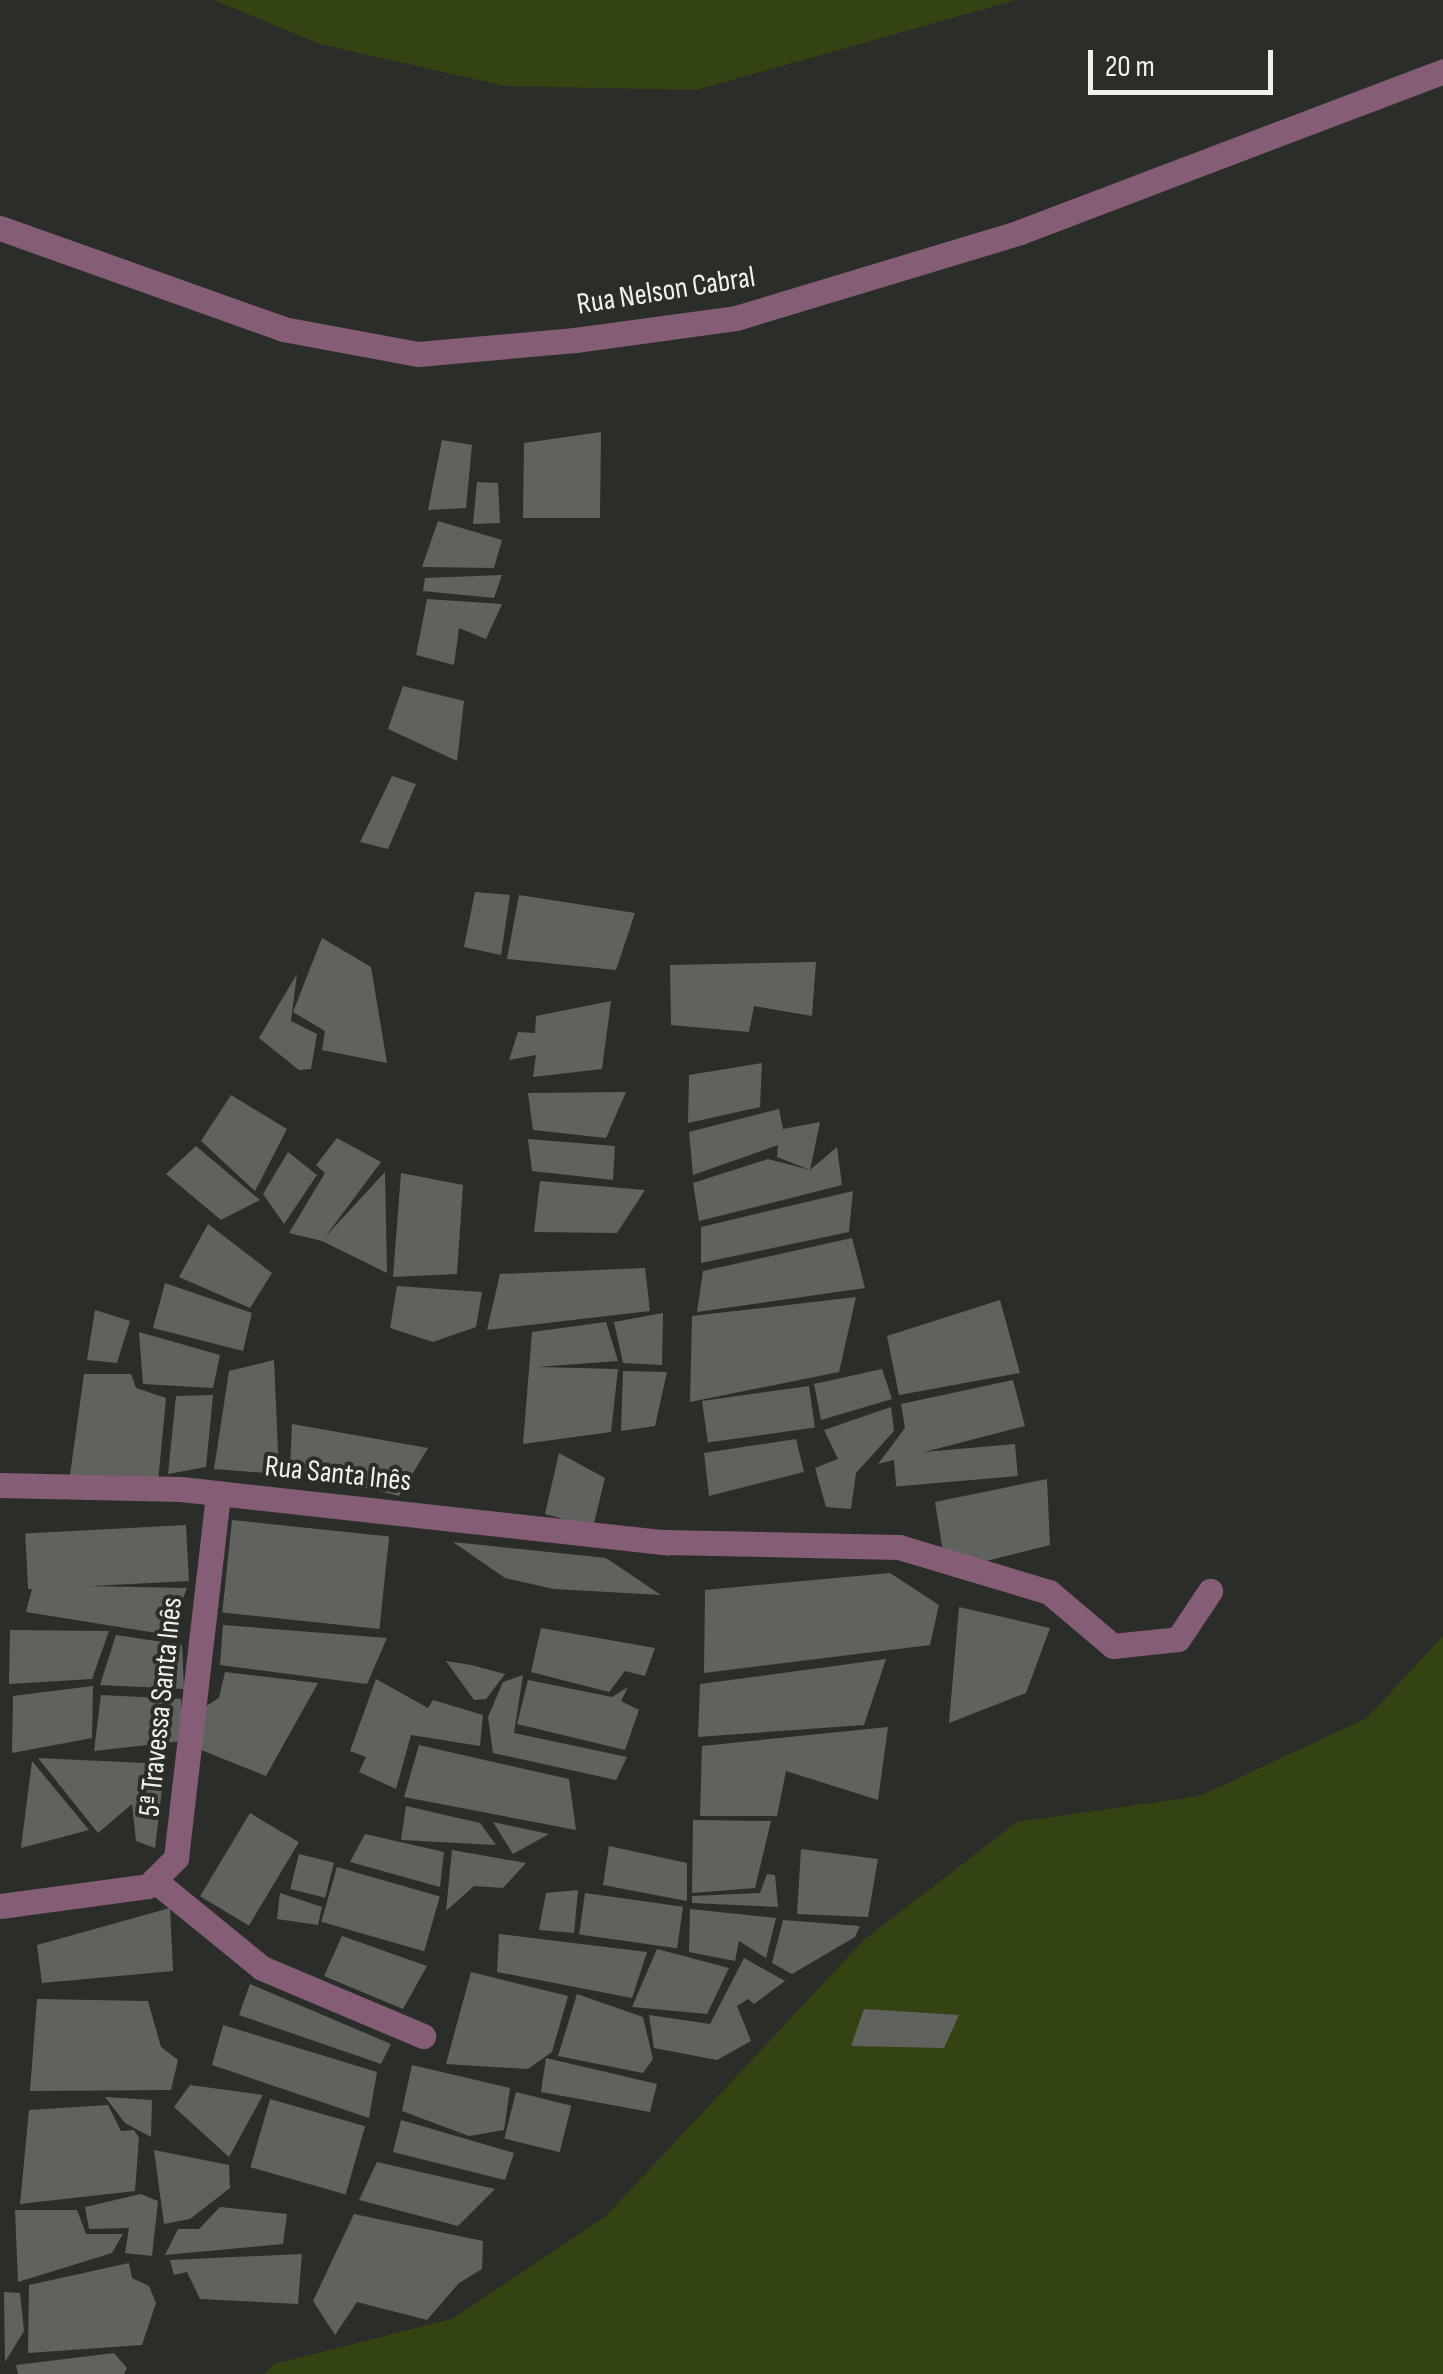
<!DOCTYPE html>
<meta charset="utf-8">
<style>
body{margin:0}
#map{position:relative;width:1443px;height:2374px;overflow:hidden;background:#2b2e28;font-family:"Sofia Sans Condensed",sans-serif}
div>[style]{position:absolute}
.green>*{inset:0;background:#334412}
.building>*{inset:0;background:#60635d;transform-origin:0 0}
.service>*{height:25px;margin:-12.5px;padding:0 12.5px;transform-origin:12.5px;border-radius:12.5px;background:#855d76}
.minor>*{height:25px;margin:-12.5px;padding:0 12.5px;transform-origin:12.5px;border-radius:12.5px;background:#855d76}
span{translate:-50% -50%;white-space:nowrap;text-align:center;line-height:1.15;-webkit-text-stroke:8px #2b2e28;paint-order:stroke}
.street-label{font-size:30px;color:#eff1ed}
.scale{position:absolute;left:1088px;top:50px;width:185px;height:45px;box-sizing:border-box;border:5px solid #eff1ed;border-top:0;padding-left:12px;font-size:30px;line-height:35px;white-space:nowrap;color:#eff1ed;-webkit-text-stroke:8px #2b2e28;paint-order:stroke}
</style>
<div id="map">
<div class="green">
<i style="clip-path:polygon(214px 0,1016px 0,696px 90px,505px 86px,320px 44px)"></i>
<i style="clip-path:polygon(1443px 1636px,1443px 2374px,264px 2374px,274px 2364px,452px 2319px,606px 2216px,864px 1940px,1017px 1822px,1200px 1796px,1367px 1718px)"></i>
</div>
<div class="building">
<i style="clip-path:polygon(601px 432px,600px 518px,523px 518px,524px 443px)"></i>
<i style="clip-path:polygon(442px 440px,472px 445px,466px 508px,428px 510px)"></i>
<i style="clip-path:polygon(477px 482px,498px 483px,500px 523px,473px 524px)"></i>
<i style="clip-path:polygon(438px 521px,502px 540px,494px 568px,422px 567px)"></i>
<i style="clip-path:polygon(502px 575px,494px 598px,423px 591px,425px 578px)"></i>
<i style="clip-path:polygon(427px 599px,502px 604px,486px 639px,459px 628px,454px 665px,416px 655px)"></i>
<i style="clip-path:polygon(403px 686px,464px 701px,457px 761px,388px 729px)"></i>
<i style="clip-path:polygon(392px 776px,416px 784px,388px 849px,360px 842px)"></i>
<i style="clip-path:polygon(475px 892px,510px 895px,501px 955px,464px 947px)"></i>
<i style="clip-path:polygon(519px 895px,635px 913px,616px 970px,507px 959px)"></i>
<i style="clip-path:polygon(322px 938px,371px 967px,387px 1063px,322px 1050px,325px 1031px,293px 1012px)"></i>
<i style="clip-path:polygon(816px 962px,812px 1016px,754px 1006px,749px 1032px,671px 1025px,670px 965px)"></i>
<i style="clip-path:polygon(297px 974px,291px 1021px,317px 1034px,311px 1069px,299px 1070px,259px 1038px)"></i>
<i style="clip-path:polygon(611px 1001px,602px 1069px,533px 1077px,536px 1055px,509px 1060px,518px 1032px,535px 1033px,536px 1016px)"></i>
<i style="clip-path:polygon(762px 1063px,760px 1107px,688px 1123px,689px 1075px)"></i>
<i style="clip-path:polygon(626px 1092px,606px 1138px,533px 1130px,528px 1093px)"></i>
<i style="clip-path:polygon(231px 1095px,287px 1129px,255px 1191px,201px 1141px)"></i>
<i style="clip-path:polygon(779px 1109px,783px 1129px,820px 1122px,810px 1170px,837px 1147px,842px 1185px,699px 1221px,693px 1183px,768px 1159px,810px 1170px,777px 1157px,778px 1145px,693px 1175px,689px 1132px)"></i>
<i style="clip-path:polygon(337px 1138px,381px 1162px,325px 1237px,385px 1172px,387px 1273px,322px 1241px,289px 1233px,325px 1173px,316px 1165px)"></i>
<i style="clip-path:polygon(528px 1139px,615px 1146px,613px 1180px,532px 1171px)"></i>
<i style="clip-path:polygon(196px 1146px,260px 1200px,221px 1220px,166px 1174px)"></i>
<i style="clip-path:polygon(288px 1152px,317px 1175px,284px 1224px,263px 1194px)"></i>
<i style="clip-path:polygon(401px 1173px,463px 1185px,457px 1274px,393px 1277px)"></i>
<i style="clip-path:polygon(540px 1181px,645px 1190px,617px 1233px,534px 1232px)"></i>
<i style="clip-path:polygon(853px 1191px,849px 1232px,701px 1263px,701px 1227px)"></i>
<i style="clip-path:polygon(208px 1224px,272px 1273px,250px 1308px,179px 1277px)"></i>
<i style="clip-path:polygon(852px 1238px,865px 1288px,697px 1312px,703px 1271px)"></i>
<i style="clip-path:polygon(645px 1268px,650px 1311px,487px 1330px,500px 1274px)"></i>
<i style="clip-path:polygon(165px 1283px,252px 1313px,243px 1351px,153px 1328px)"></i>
<i style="clip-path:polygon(397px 1286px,482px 1292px,476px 1327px,433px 1342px,390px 1328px)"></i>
<i style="clip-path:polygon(856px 1297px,839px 1372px,690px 1402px,692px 1316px)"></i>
<i style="clip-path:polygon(1000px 1300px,1020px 1373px,899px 1395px,887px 1336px)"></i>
<i style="clip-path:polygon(95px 1310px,130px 1321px,117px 1363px,87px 1360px)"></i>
<i style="clip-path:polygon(663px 1313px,662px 1365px,623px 1363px,614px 1322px)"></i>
<i style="clip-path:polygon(606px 1322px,618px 1361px,537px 1367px,618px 1369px,611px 1432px,523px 1444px,532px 1332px)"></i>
<i style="clip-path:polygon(139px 1332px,220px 1355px,213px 1388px,143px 1384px)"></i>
<i style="clip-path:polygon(274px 1360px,279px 1474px,214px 1469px,229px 1371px)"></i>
<i style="clip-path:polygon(882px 1369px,892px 1399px,821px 1420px,814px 1384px)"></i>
<i style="clip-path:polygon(623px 1371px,667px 1372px,655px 1426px,621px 1431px)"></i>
<i style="clip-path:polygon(84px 1374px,131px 1374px,136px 1388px,166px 1398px,158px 1482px,70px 1475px)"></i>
<i style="clip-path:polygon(1013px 1380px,1025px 1426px,878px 1464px,905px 1428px,901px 1404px)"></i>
<i style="left:809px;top:1386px;width:42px;height:108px;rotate:82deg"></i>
<i style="clip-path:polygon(213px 1395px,206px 1467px,168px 1474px,176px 1396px)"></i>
<i style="clip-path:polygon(891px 1407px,894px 1431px,856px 1473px,851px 1509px,826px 1507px,815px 1468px,838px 1459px,824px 1430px)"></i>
<i style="clip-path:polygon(292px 1424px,428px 1448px,399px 1496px,290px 1469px)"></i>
<i style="clip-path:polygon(796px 1439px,804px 1472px,709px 1496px,704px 1453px)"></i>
<i style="left:1015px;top:1444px;width:32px;height:122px;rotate:85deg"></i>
<i style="clip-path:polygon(559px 1453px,605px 1478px,593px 1527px,545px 1514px)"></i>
<i style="clip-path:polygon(1047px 1479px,1050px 1545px,946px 1571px,935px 1502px)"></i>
<i style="left:232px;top:1520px;width:158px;height:93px;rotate:6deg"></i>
<i style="left:186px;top:1525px;width:56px;height:161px;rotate:87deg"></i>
<i style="clip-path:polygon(453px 1542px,606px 1558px,661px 1595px,554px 1589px,505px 1578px)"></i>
<i style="clip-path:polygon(890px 1573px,939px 1605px,930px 1645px,704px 1673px,705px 1590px)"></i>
<i style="clip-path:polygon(33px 1585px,187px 1588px,169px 1635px,26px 1612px)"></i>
<i style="clip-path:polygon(959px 1607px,1050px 1628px,1026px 1693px,949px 1723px)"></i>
<i style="clip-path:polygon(223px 1625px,387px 1638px,367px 1684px,220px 1665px)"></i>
<i style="clip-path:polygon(541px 1628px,655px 1648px,645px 1676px,625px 1671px,609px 1692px,531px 1672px)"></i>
<i style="clip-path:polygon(10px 1630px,109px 1631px,92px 1679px,9px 1684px)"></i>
<i style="clip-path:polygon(116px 1635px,182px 1645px,184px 1689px,100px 1685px)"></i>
<i style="clip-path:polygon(886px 1659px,864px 1725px,698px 1737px,700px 1684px)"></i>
<i style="clip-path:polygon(446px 1661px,471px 1665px,505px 1674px,486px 1699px,474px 1700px)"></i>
<i style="clip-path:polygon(225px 1672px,318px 1683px,266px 1776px,191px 1746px,198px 1711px,219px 1698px)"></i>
<i style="clip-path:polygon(523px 1675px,514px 1733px,627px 1757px,616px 1780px,493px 1753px,488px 1717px,503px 1682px)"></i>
<i style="clip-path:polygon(376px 1679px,428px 1708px,433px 1700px,483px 1715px,480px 1746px,411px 1735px,396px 1789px,359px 1772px,366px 1757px,350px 1751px)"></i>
<i style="clip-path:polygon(528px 1680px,612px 1697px,628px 1687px,621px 1701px,639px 1710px,625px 1750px,517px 1724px)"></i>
<i style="clip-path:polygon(93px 1686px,92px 1738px,12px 1753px,13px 1696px)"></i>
<i style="clip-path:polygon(101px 1695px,181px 1699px,183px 1741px,94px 1751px)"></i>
<i style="clip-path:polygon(888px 1727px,878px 1800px,786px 1771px,777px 1816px,700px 1816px,702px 1746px)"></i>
<i style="clip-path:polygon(419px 1745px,569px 1779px,576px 1830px,404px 1797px)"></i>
<i style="clip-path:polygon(38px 1758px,165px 1764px,155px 1848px,136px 1841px,132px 1804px,98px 1833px)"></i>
<i style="clip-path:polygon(32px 1761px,89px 1830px,21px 1848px)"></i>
<i style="clip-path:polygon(406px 1806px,480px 1823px,496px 1845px,401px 1840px)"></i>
<i style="left:250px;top:1813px;width:57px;height:97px;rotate:31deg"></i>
<i style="clip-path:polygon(693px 1820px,771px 1821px,755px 1888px,692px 1893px)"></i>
<i style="clip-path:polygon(493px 1822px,549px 1834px,513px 1854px)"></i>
<i style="clip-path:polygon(365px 1834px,444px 1852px,440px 1887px,350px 1862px)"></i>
<i style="clip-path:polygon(609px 1846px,687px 1863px,687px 1901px,603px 1885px)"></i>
<i style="clip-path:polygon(801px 1849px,878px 1859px,868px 1917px,797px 1914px)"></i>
<i style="clip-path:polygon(452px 1850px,526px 1863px,503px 1888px,474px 1886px,446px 1911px)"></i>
<i style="left:299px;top:1854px;width:36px;height:36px;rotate:14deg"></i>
<i style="left:337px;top:1867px;width:107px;height:57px;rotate:16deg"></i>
<i style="clip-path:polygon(767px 1874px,775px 1875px,778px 1907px,692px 1903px,692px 1896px,760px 1893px)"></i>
<i style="clip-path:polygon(578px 1890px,574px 1933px,539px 1930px,546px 1893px)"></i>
<i style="clip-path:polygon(280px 1893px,322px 1907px,318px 1925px,277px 1919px)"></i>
<i style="left:585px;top:1893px;width:99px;height:42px;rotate:8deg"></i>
<i style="clip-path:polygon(170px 1908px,173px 1971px,42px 1983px,37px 1945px)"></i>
<i style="clip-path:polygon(690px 1909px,776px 1918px,766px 1958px,739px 1941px,735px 1961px,689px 1952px)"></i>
<i style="clip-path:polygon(783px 1920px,860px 1926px,855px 1937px,792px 1974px,772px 1963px)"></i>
<i style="clip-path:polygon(499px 1934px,647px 1952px,632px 1998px,497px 1972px)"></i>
<i style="clip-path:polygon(342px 1936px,427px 1966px,403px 2009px,324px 1976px)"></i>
<i style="clip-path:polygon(657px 1949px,729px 1968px,707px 2014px,632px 2007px)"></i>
<i style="clip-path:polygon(744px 1958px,785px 1981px,754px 2004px,748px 1999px,737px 2006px,751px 2041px,717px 2060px,654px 2048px,649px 2015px,710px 2024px)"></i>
<i style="clip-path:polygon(471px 1972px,568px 1996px,552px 2052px,528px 2069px,446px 2064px)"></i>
<i style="clip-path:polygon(250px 1984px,391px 2044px,381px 2064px,239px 2015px)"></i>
<i style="clip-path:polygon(577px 1994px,643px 2017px,653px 2059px,643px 2073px,558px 2056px)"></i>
<i style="clip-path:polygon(37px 1999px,148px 2001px,161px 2047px,178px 2060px,171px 2090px,30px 2091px)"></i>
<i style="clip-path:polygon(864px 2009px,959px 2015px,944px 2048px,851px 2046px)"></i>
<i style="clip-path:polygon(223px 2025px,377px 2072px,369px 2118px,212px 2065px)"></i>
<i style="clip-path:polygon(546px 2058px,657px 2084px,650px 2112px,541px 2092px)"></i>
<i style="clip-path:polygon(412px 2065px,510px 2088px,504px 2130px,469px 2136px,402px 2111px)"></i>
<i style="clip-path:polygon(190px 2085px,263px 2095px,229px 2157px,174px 2107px)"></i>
<i style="left:516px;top:2092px;width:57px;height:48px;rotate:14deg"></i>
<i style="clip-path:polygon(105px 2097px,152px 2100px,151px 2137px,125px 2123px)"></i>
<i style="left:270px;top:2099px;width:99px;height:71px;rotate:16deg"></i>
<i style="clip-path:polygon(108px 2105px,121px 2131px,134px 2130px,139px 2138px,135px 2191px,20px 2204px,29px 2110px)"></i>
<i style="clip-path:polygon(401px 2120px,514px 2153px,505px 2180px,393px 2152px)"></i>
<i style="clip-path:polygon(154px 2150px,229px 2165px,230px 2188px,190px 2219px,164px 2224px)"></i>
<i style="clip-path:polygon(377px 2162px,495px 2189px,458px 2226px,359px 2200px)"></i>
<i style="clip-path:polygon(141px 2194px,158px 2201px,152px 2256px,125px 2253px,129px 2228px,89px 2229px,85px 2207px)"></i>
<i style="clip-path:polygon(220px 2207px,287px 2214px,283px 2244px,165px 2255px,178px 2229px,199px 2229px)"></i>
<i style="clip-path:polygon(15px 2210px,77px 2210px,86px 2234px,123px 2234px,112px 2253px,18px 2282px)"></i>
<i style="clip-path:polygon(354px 2214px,483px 2241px,482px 2269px,459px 2283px,427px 2320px,357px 2302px,335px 2335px,313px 2301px)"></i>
<i style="clip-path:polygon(302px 2254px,298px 2304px,200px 2299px,187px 2272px,174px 2275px,170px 2260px)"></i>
<i style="clip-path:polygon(129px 2263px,132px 2278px,149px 2286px,156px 2303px,142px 2345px,28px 2353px,29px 2285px)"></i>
<i style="clip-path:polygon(4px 2292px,20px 2293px,24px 2331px,5px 2362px)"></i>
<i style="clip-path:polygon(114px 2353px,127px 2368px,124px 2374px,18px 2374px,16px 2365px)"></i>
</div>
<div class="service">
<i style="left:899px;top:1547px;width:157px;rotate:16.7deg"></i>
<i style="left:1049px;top:1592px;width:84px;rotate:40.2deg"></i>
<i style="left:1113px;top:1646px;width:65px;rotate:-6.1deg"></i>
<i style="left:1178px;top:1639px;width:58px;rotate:-56.3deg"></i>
<i style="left:154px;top:1880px;width:139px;rotate:39.2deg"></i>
<i style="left:262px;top:1968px;width:175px;rotate:22.9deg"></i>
<i style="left:0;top:1906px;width:149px;rotate:-7.7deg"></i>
<i style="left:148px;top:1886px;width:40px;rotate:-45deg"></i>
<i style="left:176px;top:1858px;width:367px;rotate:-83.4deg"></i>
</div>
<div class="minor">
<i style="left:0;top:228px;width:300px;rotate:19.6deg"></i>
<i style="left:283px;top:329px;width:137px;rotate:10.5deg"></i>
<i style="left:418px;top:354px;width:158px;rotate:-5.1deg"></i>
<i style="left:575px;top:340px;width:162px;rotate:-7.8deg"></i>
<i style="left:736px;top:318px;width:297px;rotate:-16.8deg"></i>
<i style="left:1020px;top:232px;width:453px;rotate:-20.8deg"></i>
<i style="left:0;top:1485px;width:181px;rotate:1.3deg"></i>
<i style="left:181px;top:1489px;width:489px;rotate:6.3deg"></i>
<i style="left:665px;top:1542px;width:234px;rotate:1.2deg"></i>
</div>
<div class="street-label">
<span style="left:666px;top:291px;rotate:-9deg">Rua Nelson Cabral</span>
<span style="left:338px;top:1474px;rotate:6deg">Rua Santa Inês</span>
<span style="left:161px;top:1707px;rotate:-84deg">5ª Travessa Santa Inês</span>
</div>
<div class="scale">20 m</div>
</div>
